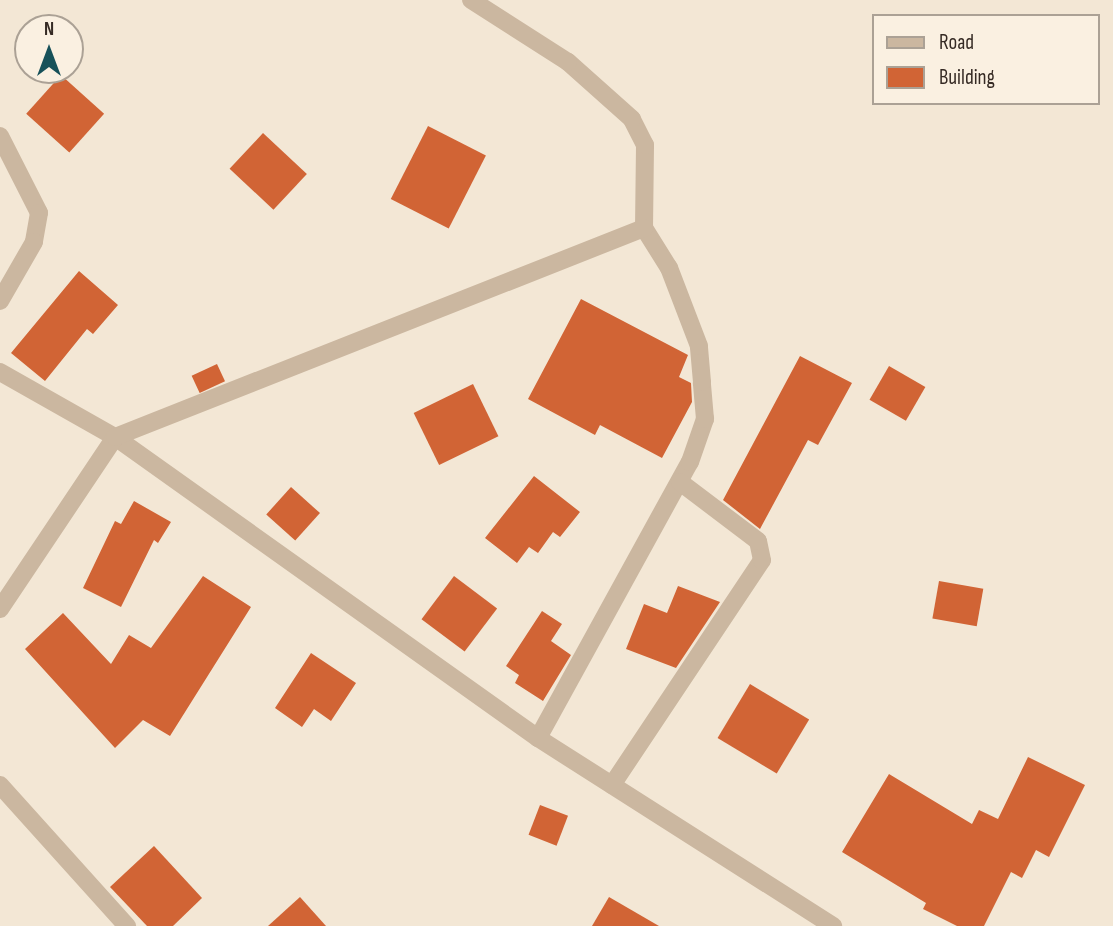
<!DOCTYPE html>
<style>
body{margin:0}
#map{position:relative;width:1113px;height:926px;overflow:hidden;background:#f3e7d5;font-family:"Sofia Sans Condensed",sans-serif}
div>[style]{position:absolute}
.building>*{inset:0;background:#d16435;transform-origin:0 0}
.minor>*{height:18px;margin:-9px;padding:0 9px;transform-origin:9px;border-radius:9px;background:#cbb7a0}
span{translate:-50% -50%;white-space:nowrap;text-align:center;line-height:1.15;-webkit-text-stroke:5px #faf0e1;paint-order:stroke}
.legend{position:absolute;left:872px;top:14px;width:228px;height:91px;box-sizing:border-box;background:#faf0e1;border:2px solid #aba195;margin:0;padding:9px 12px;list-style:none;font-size:21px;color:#352a24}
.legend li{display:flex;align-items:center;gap:14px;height:35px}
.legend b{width:35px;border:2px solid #aba195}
.north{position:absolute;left:14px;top:14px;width:70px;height:70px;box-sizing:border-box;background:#faf0e1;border:2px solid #aba195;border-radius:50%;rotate:0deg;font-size:19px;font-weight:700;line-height:28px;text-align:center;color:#352a24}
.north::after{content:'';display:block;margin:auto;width:24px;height:32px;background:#175159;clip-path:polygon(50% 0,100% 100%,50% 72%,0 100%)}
</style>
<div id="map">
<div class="building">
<i style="left:61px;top:75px;width:58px;height:52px;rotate:42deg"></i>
<i style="left:428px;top:126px;width:65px;height:82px;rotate:27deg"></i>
<i style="left:263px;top:133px;width:60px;height:49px;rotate:43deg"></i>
<i style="clip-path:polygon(79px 271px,118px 305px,93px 334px,87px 329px,45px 381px,11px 353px)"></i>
<i style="clip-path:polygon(581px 299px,688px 355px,679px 377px,691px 383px,692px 402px,662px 458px,600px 425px,595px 435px,528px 399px)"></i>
<i style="clip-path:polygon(800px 356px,852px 383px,818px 445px,808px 440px,760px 529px,723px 500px)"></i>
<i style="left:217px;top:364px;width:19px;height:28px;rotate:65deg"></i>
<i style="left:889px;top:366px;width:42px;height:39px;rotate:30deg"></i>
<i style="left:473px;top:384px;width:58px;height:66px;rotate:64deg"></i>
<i style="clip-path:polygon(534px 476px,580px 512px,560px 537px,553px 532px,538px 553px,529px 547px,517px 563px,485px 538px)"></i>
<i style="left:291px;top:487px;width:39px;height:37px;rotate:42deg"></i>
<i style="clip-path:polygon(134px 501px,171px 522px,158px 543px,154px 540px,121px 607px,83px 588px,115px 521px,121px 524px)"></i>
<i style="clip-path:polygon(203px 576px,251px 607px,170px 736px,143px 720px,115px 748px,25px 649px,63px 613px,111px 664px,129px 635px,151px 648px)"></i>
<i style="left:454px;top:576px;width:54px;height:54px;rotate:37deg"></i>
<i style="left:939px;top:581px;width:45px;height:38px;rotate:10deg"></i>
<i style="clip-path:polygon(678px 586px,720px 602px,676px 668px,626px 649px,644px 604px,667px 613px)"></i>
<i style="clip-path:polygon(542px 611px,562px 624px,551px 641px,571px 655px,543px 701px,515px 683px,519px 675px,506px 666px)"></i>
<i style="clip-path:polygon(311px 653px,356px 683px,331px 721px,314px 709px,302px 727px,275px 708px)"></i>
<i style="left:750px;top:684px;width:69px;height:63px;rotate:31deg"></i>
<i style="clip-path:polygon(1028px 757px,1085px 785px,1049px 857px,1036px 850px,1022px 878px,1011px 872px,984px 926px,957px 926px,923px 909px,926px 903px,842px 852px,889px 774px,972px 824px,979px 810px,998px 819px)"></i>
<i style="left:540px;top:805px;width:30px;height:32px;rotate:21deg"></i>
<i style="clip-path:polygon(154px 846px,202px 898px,173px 926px,147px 926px,110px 887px)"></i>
<i style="clip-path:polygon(300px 897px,326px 926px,268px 926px)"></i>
<i style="clip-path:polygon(609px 897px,659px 926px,592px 926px)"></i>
</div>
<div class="minor">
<i style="left:0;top:136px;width:86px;rotate:63.1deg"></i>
<i style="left:39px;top:213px;width:29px;rotate:100deg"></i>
<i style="left:34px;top:242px;width:68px;rotate:120deg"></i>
<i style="left:0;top:372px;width:132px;rotate:29.5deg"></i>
<i style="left:115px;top:437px;width:519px;rotate:35.44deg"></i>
<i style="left:538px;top:738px;width:315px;rotate:-61.2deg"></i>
<i style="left:690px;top:462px;width:46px;rotate:-70.8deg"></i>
<i style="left:705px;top:419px;width:37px;rotate:-95deg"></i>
<i style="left:702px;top:382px;width:36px;rotate:-95deg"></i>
<i style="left:699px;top:346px;width:84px;rotate:-111deg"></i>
<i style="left:669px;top:268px;width:47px;rotate:-122deg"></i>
<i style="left:644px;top:228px;width:83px;rotate:-89.3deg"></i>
<i style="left:645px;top:145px;width:29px;rotate:-117deg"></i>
<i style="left:632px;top:119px;width:86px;rotate:-138.3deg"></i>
<i style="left:568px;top:62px;width:115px;rotate:-147.4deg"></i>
<i style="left:0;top:609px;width:207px;rotate:-56.2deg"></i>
<i style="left:115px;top:437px;width:569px;rotate:-21.56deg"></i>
<i style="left:538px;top:738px;width:350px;rotate:32.5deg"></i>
<i style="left:0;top:785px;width:190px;rotate:48deg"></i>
<i style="left:612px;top:785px;width:270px;rotate:-56.3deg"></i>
<i style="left:762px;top:560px;width:19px;rotate:-102deg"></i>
<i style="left:758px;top:541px;width:98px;rotate:-142.9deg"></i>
</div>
<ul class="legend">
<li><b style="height:9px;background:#cbb7a0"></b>Road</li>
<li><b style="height:19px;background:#d16435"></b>Building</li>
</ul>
<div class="north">N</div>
</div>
